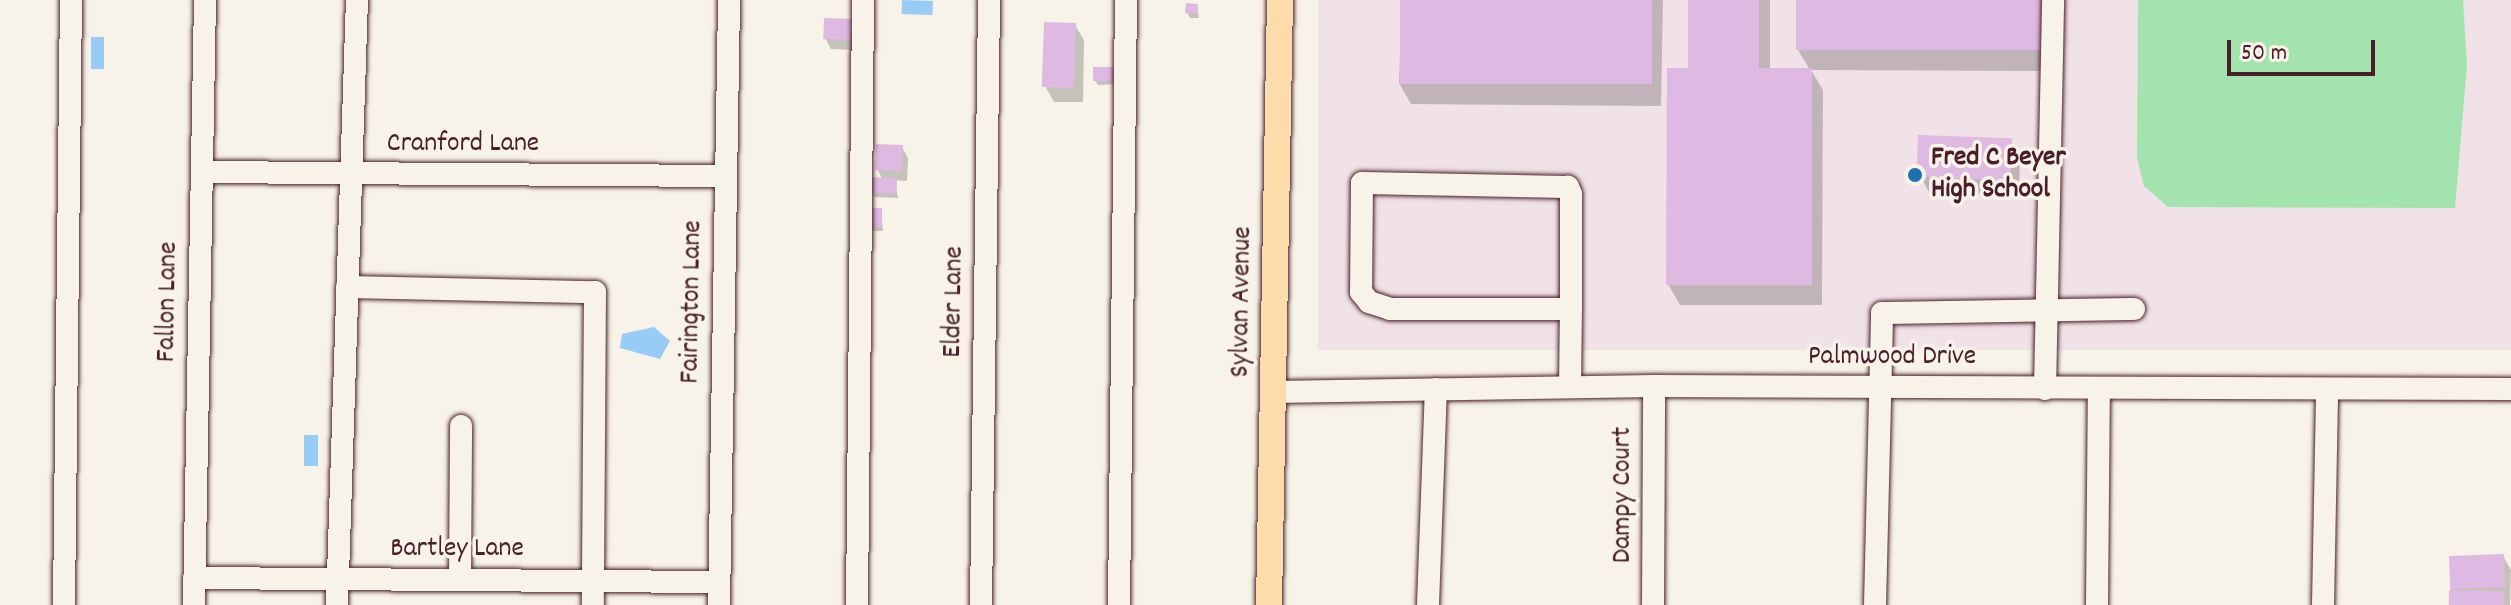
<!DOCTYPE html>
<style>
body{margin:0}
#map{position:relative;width:2511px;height:605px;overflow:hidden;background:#f7f3e8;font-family:Dekko,sans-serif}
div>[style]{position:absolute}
.built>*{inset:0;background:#f0e2e6;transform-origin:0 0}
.green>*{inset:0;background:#a3e4ae}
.water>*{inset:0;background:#98cbf5;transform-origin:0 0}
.shadow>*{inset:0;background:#0003}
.building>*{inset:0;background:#deb9e2;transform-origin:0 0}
.roads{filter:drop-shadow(0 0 2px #4a1f2b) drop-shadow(0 0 2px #4a1f2b)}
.minor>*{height:22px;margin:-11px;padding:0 11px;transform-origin:11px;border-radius:11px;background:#f7f3e8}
.major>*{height:26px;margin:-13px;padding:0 13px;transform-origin:13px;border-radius:13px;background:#fddcac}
.dots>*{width:22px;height:22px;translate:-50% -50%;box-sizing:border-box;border:4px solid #f7f3e8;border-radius:50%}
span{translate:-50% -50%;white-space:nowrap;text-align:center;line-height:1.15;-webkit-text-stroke:7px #f7f3e8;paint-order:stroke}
.street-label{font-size:28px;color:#4a1f2b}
.poi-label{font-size:28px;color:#4a1f2b;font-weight:700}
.left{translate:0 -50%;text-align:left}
.scale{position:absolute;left:2227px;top:40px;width:148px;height:36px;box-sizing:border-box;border:4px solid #4a1f2b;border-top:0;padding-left:10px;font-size:24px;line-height:28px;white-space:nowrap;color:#4a1f2b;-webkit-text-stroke:6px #f7f3e8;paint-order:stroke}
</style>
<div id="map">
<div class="built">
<i style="left:1318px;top:0;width:1193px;height:350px"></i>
</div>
<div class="green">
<i style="clip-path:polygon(2138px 0,2463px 0,2467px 65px,2455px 208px,2168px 207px,2144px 186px,2137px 158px)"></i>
</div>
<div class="water">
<i style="left:902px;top:0;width:31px;height:14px;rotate:2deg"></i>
<i style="left:91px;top:37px;width:13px;height:32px"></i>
<i style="clip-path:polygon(654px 327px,670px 341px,660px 359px,620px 348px,622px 334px)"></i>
<i style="left:304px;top:435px;width:14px;height:31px"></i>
</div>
<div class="shadow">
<i style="clip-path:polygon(1402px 0,1663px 0,1661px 106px,1411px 104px,1399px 83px)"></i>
<i style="clip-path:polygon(1690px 0,1770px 0,1770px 70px,1810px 70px,1798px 50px,1798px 0,2056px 0,2057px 71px,1811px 70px,1823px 90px,1822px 305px,1680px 305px,1668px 284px,1690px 70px)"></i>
<i style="clip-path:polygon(1197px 6px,1199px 18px,1190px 18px,1187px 13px)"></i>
<i style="clip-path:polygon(849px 21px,855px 50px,831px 49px,825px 38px)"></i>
<i style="clip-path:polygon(1075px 25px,1084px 40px,1083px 102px,1054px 102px,1045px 86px)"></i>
<i style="clip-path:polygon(1113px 69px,1116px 84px,1098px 85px,1095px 80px)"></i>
<i style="clip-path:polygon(2010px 140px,2020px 156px,2019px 194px,1929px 192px,1920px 176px)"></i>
<i style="clip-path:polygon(902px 147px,908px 158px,907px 181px,895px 180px,898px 198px,874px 197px,871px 192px,883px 180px,877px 169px)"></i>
<i style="clip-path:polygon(881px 210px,883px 231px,873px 231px,871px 226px)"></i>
<i style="clip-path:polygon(2503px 556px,2511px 570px,2510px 605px,2451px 605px,2451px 587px)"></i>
</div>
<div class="building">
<i style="left:1400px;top:0;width:252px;height:84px"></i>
<i style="clip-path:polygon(1688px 0,1759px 0,1759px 68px,1812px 68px,1812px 285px,1666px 285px,1667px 68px,1688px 68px)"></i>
<i style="left:1796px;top:0;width:250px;height:50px"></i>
<i style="left:1186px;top:3px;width:12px;height:10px;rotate:5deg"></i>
<i style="left:824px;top:18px;width:27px;height:21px;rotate:2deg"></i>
<i style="left:1044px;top:22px;width:32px;height:65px;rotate:2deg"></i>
<i style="left:1093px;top:67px;width:21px;height:14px"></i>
<i style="left:1918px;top:135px;width:94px;height:42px;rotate:2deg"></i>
<i style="left:876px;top:144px;width:27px;height:26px;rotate:2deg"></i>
<i style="left:869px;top:177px;width:28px;height:16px;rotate:2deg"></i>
<i style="left:869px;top:208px;width:13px;height:19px"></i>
<i style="left:2504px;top:554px;width:33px;height:55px;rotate:88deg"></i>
<i style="left:2449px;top:590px;width:55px;height:15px;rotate:1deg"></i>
</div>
<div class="roads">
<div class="minor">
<i style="left:202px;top:172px;width:522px;rotate:0.44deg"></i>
<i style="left:347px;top:287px;width:248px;rotate:1.2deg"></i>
<i style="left:595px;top:292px;width:313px;rotate:90.4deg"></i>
<i style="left:1570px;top:387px;width:78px;rotate:-89.3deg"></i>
<i style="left:1571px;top:309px;width:115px;rotate:-90deg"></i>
<i style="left:1571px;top:194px;width:8px;rotate:-113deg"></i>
<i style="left:1568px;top:187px;width:206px;rotate:-178.9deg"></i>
<i style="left:1362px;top:183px;width:109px;rotate:90.5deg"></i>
<i style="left:1361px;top:292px;width:13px;rotate:51deg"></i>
<i style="left:1369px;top:302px;width:22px;rotate:18deg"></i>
<i style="left:1390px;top:309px;width:181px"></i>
<i style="left:2045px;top:389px;width:389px;rotate:-88.8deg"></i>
<i style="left:1273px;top:392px;width:381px;rotate:-0.9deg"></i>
<i style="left:1654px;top:386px;width:857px;rotate:0.2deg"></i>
<i style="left:194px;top:578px;width:525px;rotate:0.44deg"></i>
<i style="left:460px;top:580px;width:154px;rotate:-89.6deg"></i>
<i style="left:64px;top:605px;width:605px;rotate:-89.34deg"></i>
<i style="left:194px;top:605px;width:605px;rotate:-88.96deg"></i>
<i style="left:337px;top:605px;width:605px;rotate:-88.11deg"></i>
<i style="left:719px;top:605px;width:605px;rotate:-89.05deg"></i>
<i style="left:857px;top:605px;width:605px;rotate:-89.43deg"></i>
<i style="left:981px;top:605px;width:605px;rotate:-89.24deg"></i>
<i style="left:1119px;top:605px;width:605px;rotate:-89.34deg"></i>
<i style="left:1428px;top:605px;width:216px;rotate:-87.9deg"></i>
<i style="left:1653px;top:605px;width:219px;rotate:-89.7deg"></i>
<i style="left:1875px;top:605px;width:292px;rotate:-88.6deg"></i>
<i style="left:1882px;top:313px;width:252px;rotate:-0.9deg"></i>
<i style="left:2097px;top:605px;width:216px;rotate:-89.5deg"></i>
<i style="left:2323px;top:605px;width:214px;rotate:-88.9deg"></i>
</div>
<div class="major">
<i style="left:1269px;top:605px;width:605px;rotate:-88.96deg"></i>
</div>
</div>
<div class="dots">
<i style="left:1915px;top:175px;background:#1f6fb2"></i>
</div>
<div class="street-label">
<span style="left:463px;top:145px">Cranford Lane</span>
<span style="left:169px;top:302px;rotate:-89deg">Fallon Lane</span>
<span style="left:693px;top:302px;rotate:-89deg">Fairington Lane</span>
<span style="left:955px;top:302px;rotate:-89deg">Elder Lane</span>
<span style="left:1243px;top:302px;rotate:-89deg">Sylvan Avenue</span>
<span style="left:1892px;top:358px">Palmwood Drive</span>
<span style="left:1624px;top:495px;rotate:-90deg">Dampy Court</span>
<span style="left:457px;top:550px">Bartley Lane</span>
</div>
<div class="poi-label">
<span class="left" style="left:1931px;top:175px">Fred C Beyer<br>High School</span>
</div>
<div class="scale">50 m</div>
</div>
